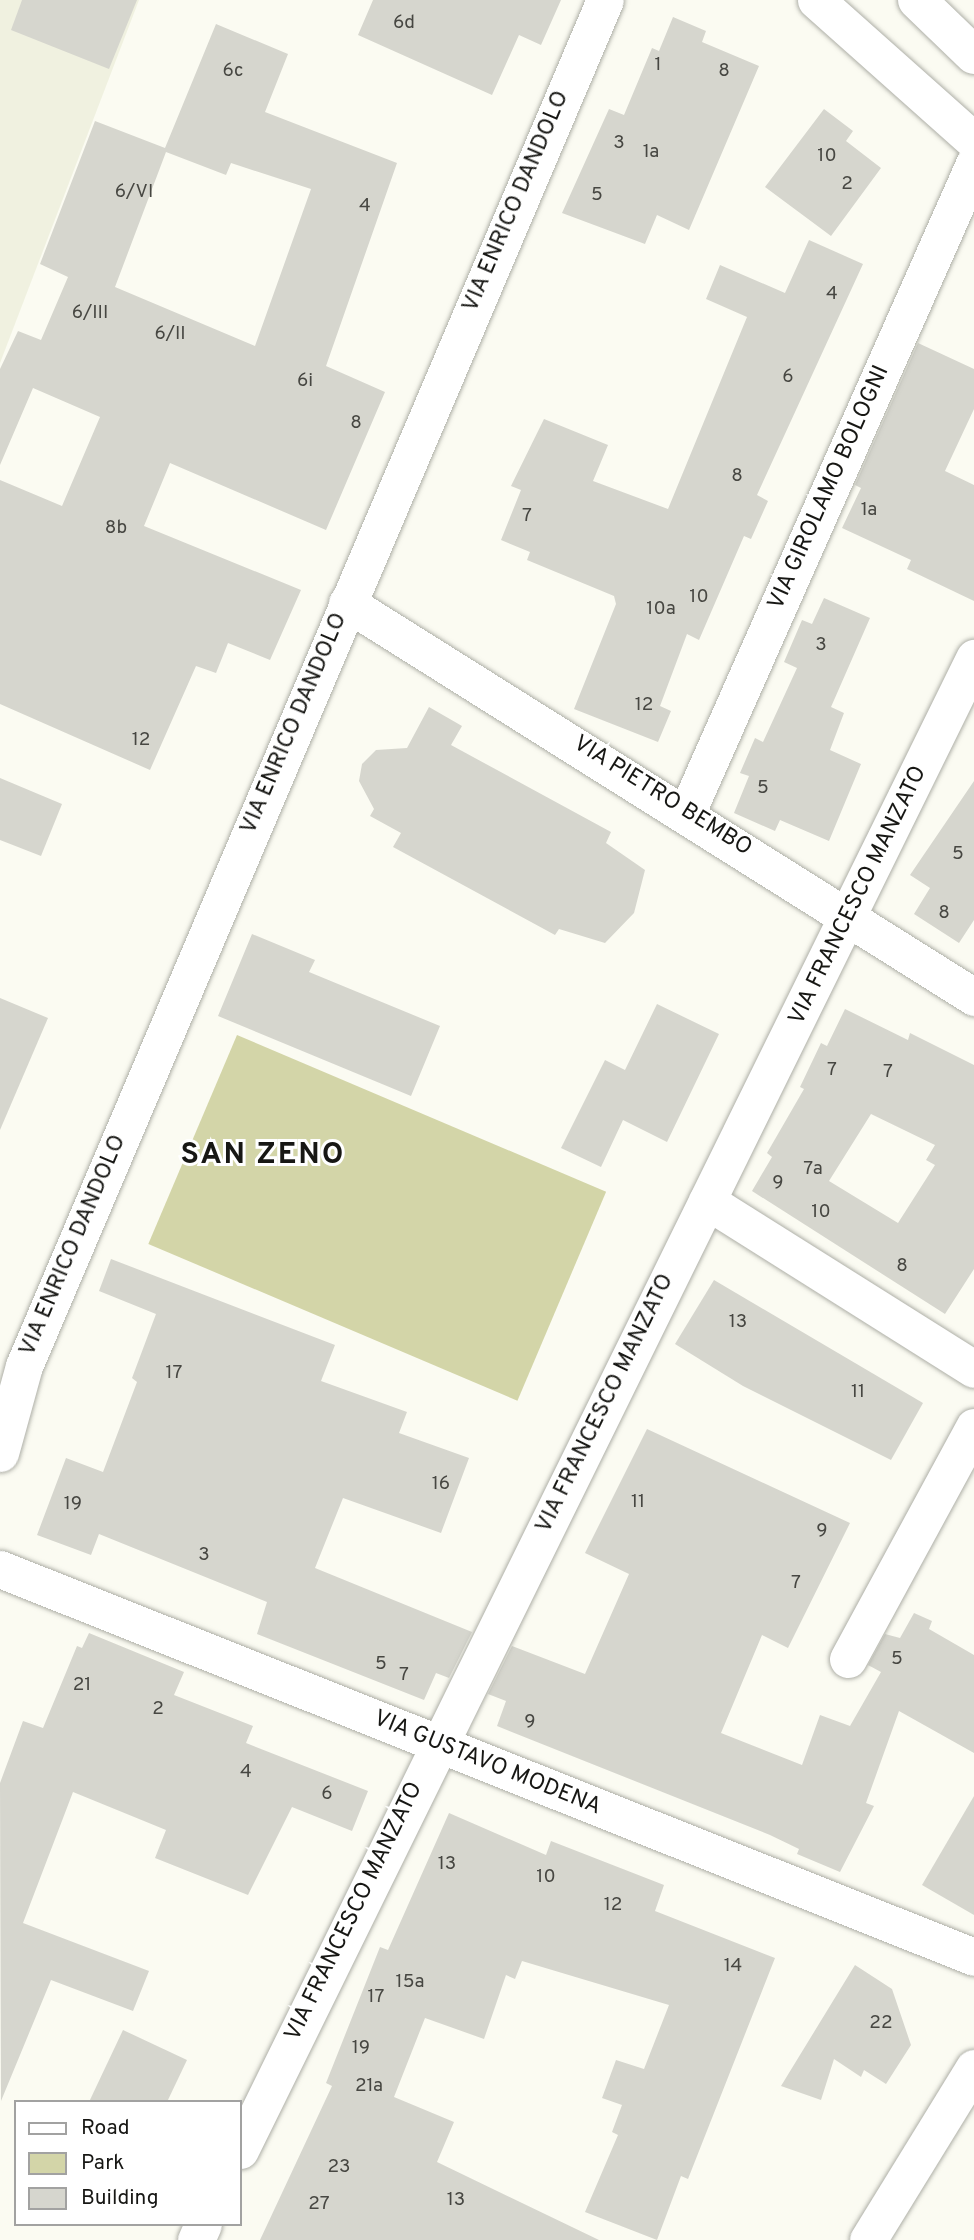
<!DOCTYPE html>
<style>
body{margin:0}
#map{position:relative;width:974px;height:2240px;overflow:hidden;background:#fbfbf2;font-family:Overpass,sans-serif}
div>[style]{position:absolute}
.built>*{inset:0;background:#f0f1e0}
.green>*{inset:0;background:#d3d5a8;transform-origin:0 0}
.building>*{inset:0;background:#d6d6ce}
.roads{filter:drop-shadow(0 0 2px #aeafa7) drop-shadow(0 0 2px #aeafa7)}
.minor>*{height:37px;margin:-18.5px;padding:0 18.5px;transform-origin:18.5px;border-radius:18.5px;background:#fff}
.primary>*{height:38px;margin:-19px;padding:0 19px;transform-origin:19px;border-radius:19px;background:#fff}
span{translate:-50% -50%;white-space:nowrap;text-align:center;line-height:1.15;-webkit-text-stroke:6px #fff;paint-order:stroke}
.number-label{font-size:19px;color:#474742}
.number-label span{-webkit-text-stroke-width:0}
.street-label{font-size:23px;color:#171714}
.district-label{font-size:30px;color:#171714;font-weight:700;letter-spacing:2px}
.legend{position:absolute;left:14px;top:2100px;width:228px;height:126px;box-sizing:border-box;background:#fff;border:2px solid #a2a2a1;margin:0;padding:9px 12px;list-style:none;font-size:21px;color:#171714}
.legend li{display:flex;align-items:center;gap:14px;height:35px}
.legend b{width:35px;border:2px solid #a2a2a1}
</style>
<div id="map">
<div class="built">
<i style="clip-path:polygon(0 0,139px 0,0 363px)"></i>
</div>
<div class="green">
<i style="left:237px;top:1035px;width:401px;height:227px;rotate:23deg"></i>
</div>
<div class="building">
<i style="clip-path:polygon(22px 0,137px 0,109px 69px,11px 30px)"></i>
<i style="clip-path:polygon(373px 0,561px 0,541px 45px,519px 35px,492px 95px,358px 35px)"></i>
<i style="clip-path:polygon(673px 17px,706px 31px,702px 42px,759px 66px,689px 230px,657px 215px,645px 244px,562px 213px,609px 109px,624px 115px,652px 48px,659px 51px)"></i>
<i style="clip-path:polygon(evenodd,216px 24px,288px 54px,265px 112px,397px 163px,326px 366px,385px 392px,326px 530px,170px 463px,144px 526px,301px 590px,270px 660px,228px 643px,216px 673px,196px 666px,150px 770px,0 704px,0 480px,62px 506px,100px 417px,33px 388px,0 465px,0 369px,18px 331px,41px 340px,68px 277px,40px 264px,95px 121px,165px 148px,216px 24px,166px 152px,226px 175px,231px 163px,311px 189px,255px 346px,115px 287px,166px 152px)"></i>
<i style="clip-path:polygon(824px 109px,853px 131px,846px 141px,881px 168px,831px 236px,765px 187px)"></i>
<i style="clip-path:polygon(809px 240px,863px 264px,757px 495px,768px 501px,751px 539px,744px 536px,699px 640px,687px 634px,660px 706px,671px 711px,658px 742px,574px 709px,616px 604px,614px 596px,527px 560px,530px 552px,501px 540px,521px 490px,511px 486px,544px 419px,608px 445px,593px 481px,668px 509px,747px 317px,706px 299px,720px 265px,785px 293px)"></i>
<i style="clip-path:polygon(918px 343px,974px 369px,974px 409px,945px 471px,974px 485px,974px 601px,907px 569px,911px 560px,842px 528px,861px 488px,855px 485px)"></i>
<i style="clip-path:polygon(824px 598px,870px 618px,831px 707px,844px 713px,830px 750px,861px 764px,829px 841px,780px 820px,775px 831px,734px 813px,749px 776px,740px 773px,755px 738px,763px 742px,797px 668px,784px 662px,802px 620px,812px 624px)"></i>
<i style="clip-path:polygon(429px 707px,462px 726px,451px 745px,611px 832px,606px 843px,645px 870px,634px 913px,605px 943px,559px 929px,555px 935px,393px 847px,401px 833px,370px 816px,374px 809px,359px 781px,362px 764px,376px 750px,407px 748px)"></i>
<i style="clip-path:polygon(0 778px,62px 804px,41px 856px,0 840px)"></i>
<i style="clip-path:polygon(974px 781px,974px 920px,959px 943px,914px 914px,930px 888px,910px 875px)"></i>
<i style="clip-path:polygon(252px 934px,315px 960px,309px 972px,440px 1026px,411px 1096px,218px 1016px)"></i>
<i style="clip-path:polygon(0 998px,48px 1018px,0 1130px)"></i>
<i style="clip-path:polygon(657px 1004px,719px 1034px,667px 1142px,623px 1120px,601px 1167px,561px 1148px,605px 1060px,625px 1070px)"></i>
<i style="clip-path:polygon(evenodd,845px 1009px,908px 1040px,910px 1033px,974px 1065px,974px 1269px,945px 1314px,752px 1191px,772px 1157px,767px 1153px,804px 1089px,800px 1087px,821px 1043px,827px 1046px,845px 1009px,871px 1114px,935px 1145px,926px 1160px,935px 1165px,898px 1223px,829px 1181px,871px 1114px)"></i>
<i style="clip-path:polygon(111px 1259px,335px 1345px,321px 1381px,407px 1412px,399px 1433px,469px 1458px,441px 1533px,343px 1498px,315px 1568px,472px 1632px,449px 1678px,436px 1673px,424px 1700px,257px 1634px,267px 1602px,99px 1534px,91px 1555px,37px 1535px,66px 1458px,103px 1472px,137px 1382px,132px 1378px,156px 1314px,99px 1291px)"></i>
<i style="clip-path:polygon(714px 1280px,923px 1403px,891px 1460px,743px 1386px,675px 1344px)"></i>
<i style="clip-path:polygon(647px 1429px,850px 1523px,788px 1648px,762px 1635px,721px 1733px,802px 1765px,820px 1715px,850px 1726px,881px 1672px,868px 1665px,885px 1634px,900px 1638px,914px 1613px,932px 1621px,929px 1629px,974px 1655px,974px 1753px,899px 1711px,866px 1803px,874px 1806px,840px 1872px,797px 1854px,799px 1849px,770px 1835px,497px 1726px,506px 1701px,488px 1694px,512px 1646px,585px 1674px,629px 1574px,585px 1553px)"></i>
<i style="clip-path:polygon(89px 1633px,184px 1672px,174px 1695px,253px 1726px,246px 1743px,368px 1791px,352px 1831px,292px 1807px,248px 1895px,155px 1858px,166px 1830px,73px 1792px,23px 1923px,149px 1971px,133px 2011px,51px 1980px,1px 2101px,0 1783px,23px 1721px,43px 1728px,77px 1646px,82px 1648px)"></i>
<i style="clip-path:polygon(974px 1796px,974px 1915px,922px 1885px)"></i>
<i style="clip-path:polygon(449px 1813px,546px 1855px,551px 1841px,664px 1885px,655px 1911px,775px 1958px,688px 2179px,681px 2176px,657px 2240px,585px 2212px,618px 2135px,612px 2132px,622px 2105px,602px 2098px,616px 2060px,644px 2069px,669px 2005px,522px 1961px,515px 1979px,506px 1975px,484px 2039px,425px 2018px,394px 2097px,454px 2122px,437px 2162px,599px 2240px,260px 2240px,332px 2086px,326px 2083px,380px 1947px,388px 1950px)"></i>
<i style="clip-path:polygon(855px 1965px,892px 1989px,911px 2045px,886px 2084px,864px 2070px,861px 2077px,834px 2059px,821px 2100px,781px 2086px)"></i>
<i style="clip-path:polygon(123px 2030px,187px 2060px,167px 2102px,89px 2102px)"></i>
</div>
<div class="roads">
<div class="minor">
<i style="left:816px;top:0;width:212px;rotate:41.7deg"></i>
<i style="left:347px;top:603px;width:741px;rotate:32.14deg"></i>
<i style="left:687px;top:812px;width:709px;rotate:-66.11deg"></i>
<i style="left:707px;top:1201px;width:315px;rotate:32.2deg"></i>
<i style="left:0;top:1453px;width:90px;rotate:-74.6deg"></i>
<i style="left:24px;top:1366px;width:1484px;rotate:-66.96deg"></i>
<i style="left:0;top:1569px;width:1048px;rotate:21.72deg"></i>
<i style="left:848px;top:1659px;width:264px;rotate:-61.5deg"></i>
<i style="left:240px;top:2150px;width:1663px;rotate:-63.8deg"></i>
<i style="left:196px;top:2240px;width:17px;rotate:-66deg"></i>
<i style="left:868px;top:2240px;width:202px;rotate:-58.4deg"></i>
</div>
<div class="primary">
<i style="left:917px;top:0;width:79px;rotate:44deg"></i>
</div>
</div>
<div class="number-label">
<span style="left:404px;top:24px">6d</span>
<span style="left:658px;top:66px">1</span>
<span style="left:233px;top:72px">6c</span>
<span style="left:724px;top:72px">8</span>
<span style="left:619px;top:144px">3</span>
<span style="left:651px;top:153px">1a</span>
<span style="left:827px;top:157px">10</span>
<span style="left:847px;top:185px">2</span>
<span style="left:134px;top:193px">6/VI</span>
<span style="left:597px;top:196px">5</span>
<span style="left:365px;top:207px">4</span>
<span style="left:832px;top:295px">4</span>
<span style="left:90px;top:314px">6/III</span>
<span style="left:170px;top:335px">6/II</span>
<span style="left:788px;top:378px">6</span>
<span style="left:305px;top:382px">6i</span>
<span style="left:356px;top:424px">8</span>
<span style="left:737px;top:477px">8</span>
<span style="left:869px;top:511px">1a</span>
<span style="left:527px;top:517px">7</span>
<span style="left:116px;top:529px">8b</span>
<span style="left:699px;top:598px">10</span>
<span style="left:661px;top:610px">10a</span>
<span style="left:821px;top:646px">3</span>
<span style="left:644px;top:706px">12</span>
<span style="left:141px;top:741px">12</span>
<span style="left:763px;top:789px">5</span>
<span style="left:958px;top:855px">5</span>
<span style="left:944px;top:914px">8</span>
<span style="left:832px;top:1071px">7</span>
<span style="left:888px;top:1073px">7</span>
<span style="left:813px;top:1170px">7a</span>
<span style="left:778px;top:1184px">9</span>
<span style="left:821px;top:1213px">10</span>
<span style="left:902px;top:1267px">8</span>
<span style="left:738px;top:1323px">13</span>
<span style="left:174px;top:1374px">17</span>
<span style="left:858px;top:1393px">11</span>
<span style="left:441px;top:1485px">16</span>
<span style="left:638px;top:1503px">11</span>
<span style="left:73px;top:1505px">19</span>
<span style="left:822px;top:1532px">9</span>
<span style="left:204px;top:1556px">3</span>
<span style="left:796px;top:1584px">7</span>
<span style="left:897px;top:1660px">5</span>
<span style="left:381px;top:1665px">5</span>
<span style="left:404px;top:1676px">7</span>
<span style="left:82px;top:1686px">21</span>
<span style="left:158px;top:1710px">2</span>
<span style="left:530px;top:1723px">9</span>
<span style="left:246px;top:1773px">4</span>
<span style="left:327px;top:1795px">6</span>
<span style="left:447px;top:1865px">13</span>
<span style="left:546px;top:1878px">10</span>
<span style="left:613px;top:1906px">12</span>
<span style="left:733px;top:1967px">14</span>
<span style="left:410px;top:1983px">15a</span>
<span style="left:376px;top:1998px">17</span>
<span style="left:881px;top:2024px">22</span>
<span style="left:361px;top:2049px">19</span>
<span style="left:369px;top:2087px">21a</span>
<span style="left:339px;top:2168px">23</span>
<span style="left:456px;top:2201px">13</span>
<span style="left:319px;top:2205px">27</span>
</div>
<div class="street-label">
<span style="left:517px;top:202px;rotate:-67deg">VIA ENRICO DANDOLO</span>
<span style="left:830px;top:488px;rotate:-66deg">VIA GIROLAMO BOLOGNI</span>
<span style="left:295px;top:724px;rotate:-67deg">VIA ENRICO DANDOLO</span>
<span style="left:662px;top:797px;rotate:32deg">VIA PIETRO BEMBO</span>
<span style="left:859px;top:896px;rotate:-64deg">VIA FRANCESCO MANZATO</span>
<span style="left:74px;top:1246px;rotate:-67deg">VIA ENRICO DANDOLO</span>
<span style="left:606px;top:1404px;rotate:-64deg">VIA FRANCESCO MANZATO</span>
<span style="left:487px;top:1764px;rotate:22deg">VIA GUSTAVO MODENA</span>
<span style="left:355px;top:1912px;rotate:-64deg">VIA FRANCESCO MANZATO</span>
</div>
<div class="district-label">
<span style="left:263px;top:1156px">SAN ZENO</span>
</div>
<ul class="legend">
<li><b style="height:9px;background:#fff"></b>Road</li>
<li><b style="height:19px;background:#d3d5a8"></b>Park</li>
<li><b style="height:19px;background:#d6d6ce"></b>Building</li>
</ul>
</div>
